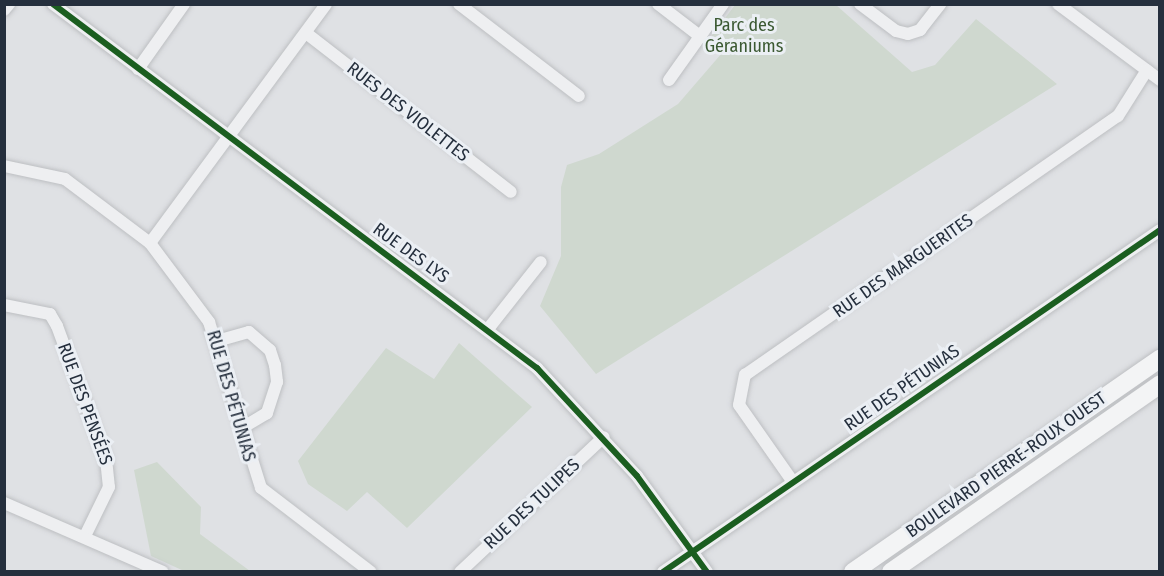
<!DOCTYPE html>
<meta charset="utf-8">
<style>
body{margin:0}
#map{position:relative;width:1164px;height:576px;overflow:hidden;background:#dfe1e4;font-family:"Fira Sans Condensed",sans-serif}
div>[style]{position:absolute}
.green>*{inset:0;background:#cfd8cf}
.roads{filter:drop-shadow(0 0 2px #bdbfc2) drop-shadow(0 0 2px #bdbfc2)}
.minor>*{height:12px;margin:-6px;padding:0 6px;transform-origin:6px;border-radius:6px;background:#eeeff1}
.primary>*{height:18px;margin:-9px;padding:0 9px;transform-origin:9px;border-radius:9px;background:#f3f4f5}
.cycleway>*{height:6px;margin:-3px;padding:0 3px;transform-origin:3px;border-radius:3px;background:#1b5e20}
span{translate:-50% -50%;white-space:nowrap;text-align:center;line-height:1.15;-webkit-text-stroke:6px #ebeff4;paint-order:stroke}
.park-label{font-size:18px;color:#3b5932}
.street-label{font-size:18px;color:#252f3d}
.frame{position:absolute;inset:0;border:6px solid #252f3d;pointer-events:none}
</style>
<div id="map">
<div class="green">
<i style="clip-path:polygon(735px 5px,836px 5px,912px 72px,935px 65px,976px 19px,1057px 84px,596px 374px,540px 306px,561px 256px,561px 187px,567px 165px,599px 154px,678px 104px,722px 53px,707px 42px)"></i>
<i style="clip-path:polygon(459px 343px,532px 407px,407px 528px,367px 492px,347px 511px,308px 484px,298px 461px,386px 348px,434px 379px)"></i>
<i style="clip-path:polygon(157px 462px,201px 507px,200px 534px,250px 571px,184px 571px,151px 556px,134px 470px)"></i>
</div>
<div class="roads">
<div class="minor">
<i style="left:53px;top:4px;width:606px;rotate:36.95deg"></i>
<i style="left:537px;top:368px;width:147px;rotate:47.2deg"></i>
<i style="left:637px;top:476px;width:119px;rotate:53.9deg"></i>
<i style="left:459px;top:4px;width:151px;rotate:37.5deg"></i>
<i style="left:658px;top:4px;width:54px;rotate:37.5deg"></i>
<i style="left:860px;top:4px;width:45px;rotate:36.9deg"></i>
<i style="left:896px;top:31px;width:12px;rotate:14deg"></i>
<i style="left:908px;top:34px;width:13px;rotate:-18deg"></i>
<i style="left:920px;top:30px;width:33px;rotate:-52deg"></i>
<i style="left:1058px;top:4px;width:127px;rotate:36.7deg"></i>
<i style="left:4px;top:10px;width:8px;rotate:-50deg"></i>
<i style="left:306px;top:33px;width:259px;rotate:37.8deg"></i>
<i style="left:138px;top:69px;width:80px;rotate:-54.7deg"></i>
<i style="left:669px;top:80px;width:93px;rotate:-54.6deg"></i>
<i style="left:4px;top:166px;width:62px;rotate:12deg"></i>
<i style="left:65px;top:179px;width:106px;rotate:37deg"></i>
<i style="left:150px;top:243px;width:99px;rotate:53.2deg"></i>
<i style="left:209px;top:322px;width:174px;rotate:72.6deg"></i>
<i style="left:261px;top:488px;width:138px;rotate:37.4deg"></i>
<i style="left:150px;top:243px;width:297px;rotate:-53.6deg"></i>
<i style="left:4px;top:305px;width:47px;rotate:11.1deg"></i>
<i style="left:50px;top:314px;width:14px;rotate:60deg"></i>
<i style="left:57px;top:326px;width:142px;rotate:69.8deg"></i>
<i style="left:106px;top:459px;width:28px;rotate:84deg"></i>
<i style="left:109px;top:487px;width:55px;rotate:116.1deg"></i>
<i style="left:488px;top:329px;width:85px;rotate:-51.7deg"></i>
<i style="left:217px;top:341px;width:33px;rotate:-16deg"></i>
<i style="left:249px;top:332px;width:28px;rotate:41deg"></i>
<i style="left:270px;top:350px;width:16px;rotate:72deg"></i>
<i style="left:275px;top:365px;width:17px;rotate:83deg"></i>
<i style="left:277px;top:382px;width:33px;rotate:108deg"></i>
<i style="left:267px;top:413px;width:29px;rotate:149deg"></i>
<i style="left:793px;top:482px;width:94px;rotate:-125deg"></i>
<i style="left:739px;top:405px;width:31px;rotate:-79deg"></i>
<i style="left:745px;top:375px;width:454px;rotate:-34.8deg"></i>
<i style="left:1118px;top:116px;width:54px;rotate:-57.8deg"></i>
<i style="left:4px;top:503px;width:173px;rotate:23.5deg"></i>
<i style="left:460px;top:572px;width:197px;rotate:-43.2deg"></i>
<i style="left:663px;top:572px;width:603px;rotate:-34.53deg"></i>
</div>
<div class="primary">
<i style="left:853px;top:572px;width:374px;rotate:-34.8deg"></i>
<i style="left:891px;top:572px;width:328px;rotate:-34.9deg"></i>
</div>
</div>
<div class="cycleway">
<i style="left:53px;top:4px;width:606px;rotate:36.95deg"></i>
<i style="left:537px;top:368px;width:147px;rotate:47.2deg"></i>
<i style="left:637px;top:476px;width:119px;rotate:53.9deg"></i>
<i style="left:663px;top:572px;width:603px;rotate:-34.53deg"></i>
</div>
<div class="park-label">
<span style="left:744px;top:36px">Parc des<br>Géraniums</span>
</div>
<div class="street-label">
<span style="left:408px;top:112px;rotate:38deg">RUES DES VIOLETTES</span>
<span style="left:411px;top:253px;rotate:36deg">RUE DES LYS</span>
<span style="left:903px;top:266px;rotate:-35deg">RUE DES MARGUERITES</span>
<span style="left:902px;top:388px;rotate:-35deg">RUE DES PÉTUNIAS</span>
<span style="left:231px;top:396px;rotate:74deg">RUE DES PÉTUNIAS</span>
<span style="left:85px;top:404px;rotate:70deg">RUE DES PENSÉES</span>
<span style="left:1006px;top:465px;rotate:-35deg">BOULEVARD PIERRE-ROUX OUEST</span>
<span style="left:532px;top:504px;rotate:-43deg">RUE DES TULIPES</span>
</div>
<div class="frame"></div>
</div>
